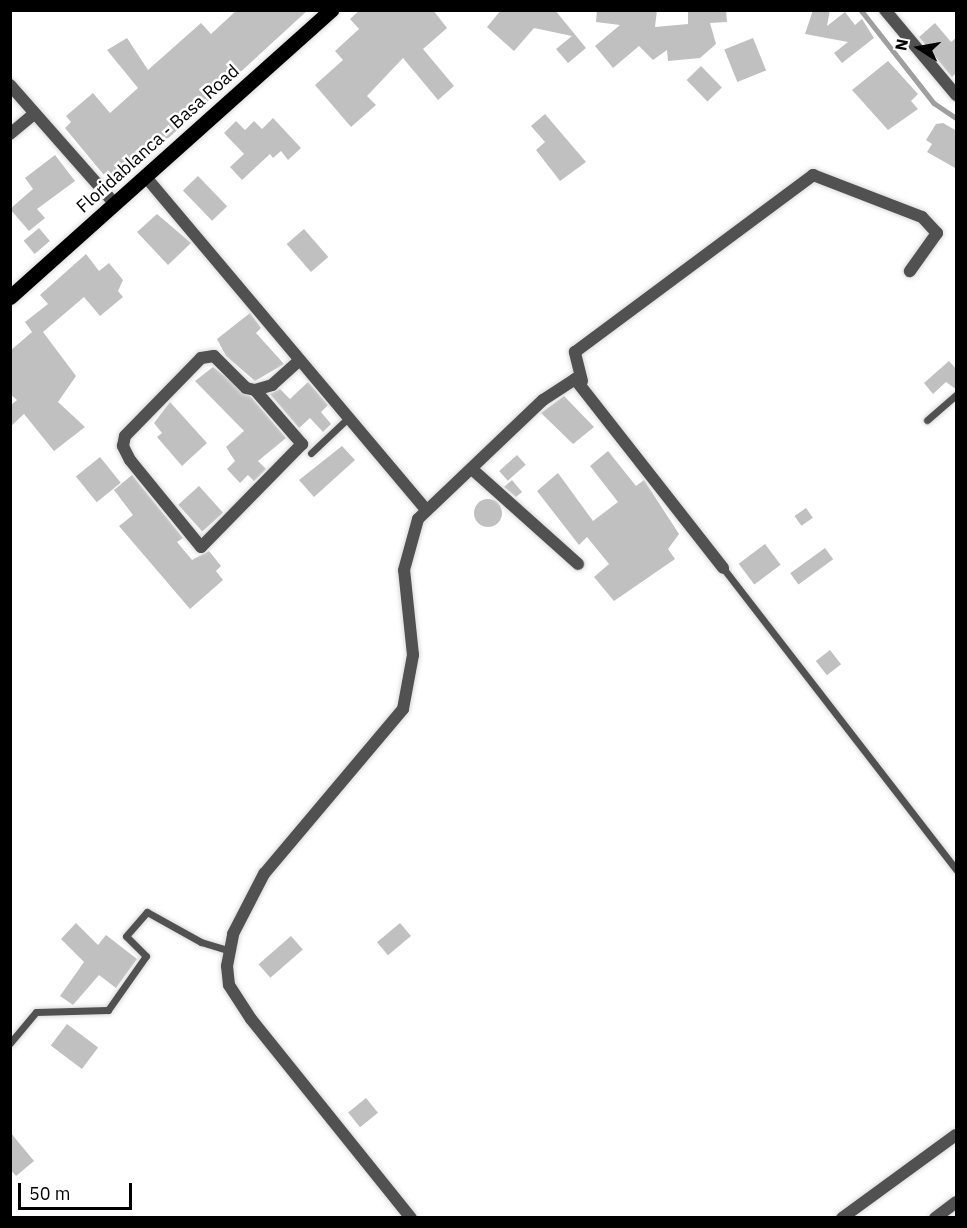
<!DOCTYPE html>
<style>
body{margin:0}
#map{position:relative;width:967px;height:1228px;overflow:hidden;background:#fff;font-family:"IBM Plex Sans",sans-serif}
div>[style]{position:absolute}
.stream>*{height:4.5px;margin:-2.25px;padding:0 2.25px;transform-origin:2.25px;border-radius:2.25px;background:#9f9f9f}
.building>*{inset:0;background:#c0c0c0;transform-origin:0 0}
.round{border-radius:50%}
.roads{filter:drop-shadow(0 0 2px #dbdbdb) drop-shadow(0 0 2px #dbdbdb)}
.service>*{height:7px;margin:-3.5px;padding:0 3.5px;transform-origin:3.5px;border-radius:3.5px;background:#515151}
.minor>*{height:12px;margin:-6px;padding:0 6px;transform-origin:6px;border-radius:6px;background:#515151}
.primary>*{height:15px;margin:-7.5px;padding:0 7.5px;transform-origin:7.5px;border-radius:7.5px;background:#000}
span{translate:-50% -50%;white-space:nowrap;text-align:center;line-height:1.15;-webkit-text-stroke:5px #fff;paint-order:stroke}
.street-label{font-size:18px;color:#000}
.frame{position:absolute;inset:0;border:12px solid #000;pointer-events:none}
.north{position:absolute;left:889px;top:18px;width:60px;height:60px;-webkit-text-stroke:4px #fff;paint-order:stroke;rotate:281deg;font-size:16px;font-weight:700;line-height:24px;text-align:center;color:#000}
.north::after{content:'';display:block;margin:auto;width:21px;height:27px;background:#000;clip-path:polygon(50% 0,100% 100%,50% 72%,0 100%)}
.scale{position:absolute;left:18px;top:1183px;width:114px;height:27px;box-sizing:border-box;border:3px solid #000;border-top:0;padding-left:8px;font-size:18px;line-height:21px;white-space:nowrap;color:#000;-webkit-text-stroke:4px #fff;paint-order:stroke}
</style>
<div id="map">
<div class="stream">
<i style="left:861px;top:10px;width:118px;rotate:51.9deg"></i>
<i style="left:934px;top:103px;width:27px;rotate:34deg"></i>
</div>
<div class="building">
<i style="clip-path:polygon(237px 10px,308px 10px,150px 155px,143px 148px,113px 186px,65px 128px,71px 122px,66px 116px,93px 93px,110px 113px,138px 88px,107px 50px,127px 38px,148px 70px,201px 23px,211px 34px)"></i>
<i style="clip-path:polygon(360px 10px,433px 10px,447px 28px,423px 49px,454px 86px,438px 100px,403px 58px,367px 96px,376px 105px,351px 127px,315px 85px,343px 60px,335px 51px,359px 29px,350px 19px)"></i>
<i style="clip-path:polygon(501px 10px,555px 10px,586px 48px,568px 63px,556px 49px,572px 36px,534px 28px,514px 51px,487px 27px)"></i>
<i style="clip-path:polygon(597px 10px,657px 10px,655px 27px,688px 24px,688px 10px,726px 10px,727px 22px,710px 23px,716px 44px,700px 58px,668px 61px,667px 50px,653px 60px,639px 46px,613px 68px,595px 46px,620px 25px,596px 22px)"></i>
<i style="clip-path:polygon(813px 10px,830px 10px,827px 26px,845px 12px,855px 25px,862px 19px,874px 38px,842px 63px,834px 53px,848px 42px,805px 34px)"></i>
<i style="clip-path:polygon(935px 23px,951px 42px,957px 37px,957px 72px,952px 77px,919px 37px)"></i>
<i style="left:753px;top:38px;width:35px;height:31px;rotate:68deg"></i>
<i style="clip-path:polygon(888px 61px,918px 94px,911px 101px,918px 109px,888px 130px,852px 90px)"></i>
<i style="left:701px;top:66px;width:30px;height:20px;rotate:46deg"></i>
<i style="clip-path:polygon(545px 114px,586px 162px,560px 181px,536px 150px,545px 142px,531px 126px)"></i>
<i style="clip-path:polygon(273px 118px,301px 148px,288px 160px,281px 151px,273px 158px,270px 154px,242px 180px,230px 167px,244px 154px,224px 133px,236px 121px,245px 130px,254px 121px,262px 129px)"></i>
<i style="clip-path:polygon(943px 123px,957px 131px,957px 169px,927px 152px,932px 144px,926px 140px,936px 124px)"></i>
<i style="clip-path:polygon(55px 155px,75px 181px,37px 209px,45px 218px,29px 231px,10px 209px,33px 189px,25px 178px)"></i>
<i style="left:198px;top:176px;width:42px;height:21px;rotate:46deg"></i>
<i style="clip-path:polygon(157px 214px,191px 243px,168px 265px,137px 232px)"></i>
<i style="left:39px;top:228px;width:17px;height:20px;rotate:50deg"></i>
<i style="left:304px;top:229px;width:37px;height:23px;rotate:49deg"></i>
<i style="clip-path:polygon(86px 254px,99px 271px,109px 263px,123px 280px,118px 291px,123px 297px,100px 316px,84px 297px,43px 332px,76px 376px,58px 402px,85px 427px,54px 451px,24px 414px,10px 427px,10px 406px,17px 400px,10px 394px,10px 351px,32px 332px,25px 322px,48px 304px,40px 295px)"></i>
<i style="clip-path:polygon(250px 313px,261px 328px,256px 333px,284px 364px,255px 381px,226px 356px,217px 339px)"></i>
<i style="clip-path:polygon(949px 361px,957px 370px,957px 390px,946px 382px,933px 394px,924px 383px)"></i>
<i style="clip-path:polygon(213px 367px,251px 397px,286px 438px,258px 461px,266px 469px,254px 481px,248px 475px,240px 483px,227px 469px,235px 461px,226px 447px,244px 431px,195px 381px)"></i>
<i style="clip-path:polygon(308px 382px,328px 405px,321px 412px,331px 424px,323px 432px,310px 418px,299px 428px,270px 394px,280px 389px,290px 399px)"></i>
<i style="clip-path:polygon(564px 396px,594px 427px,573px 444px,541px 413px)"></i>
<i style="clip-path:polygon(170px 402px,207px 443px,182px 466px,157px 437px,162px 433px,154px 423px)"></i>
<i style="clip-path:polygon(342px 446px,355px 460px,314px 497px,299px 480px)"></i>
<i style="clip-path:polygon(608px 451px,636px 486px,644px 480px,679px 534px,668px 549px,675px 559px,614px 601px,594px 577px,609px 564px,587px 537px,579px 545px,537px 491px,558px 473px,593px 521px,618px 502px,590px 466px)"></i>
<i style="left:517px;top:455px;width:13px;height:24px;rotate:48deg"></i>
<i style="left:100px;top:457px;width:33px;height:31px;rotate:51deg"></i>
<i style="clip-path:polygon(132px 475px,183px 538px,177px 542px,192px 560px,209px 551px,221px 566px,216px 571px,223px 580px,190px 609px,119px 526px,133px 515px,114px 490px)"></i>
<i style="clip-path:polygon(512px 480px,522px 492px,516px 497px,504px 487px)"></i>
<i style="left:199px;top:486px;width:36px;height:28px;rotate:48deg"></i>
<i class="round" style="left:474px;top:499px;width:28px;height:28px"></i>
<i style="left:806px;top:508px;width:12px;height:14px;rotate:55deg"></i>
<i style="left:765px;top:544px;width:26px;height:33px;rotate:53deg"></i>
<i style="left:825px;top:548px;width:14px;height:43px;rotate:54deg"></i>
<i style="left:830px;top:650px;width:18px;height:18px;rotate:52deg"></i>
<i style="clip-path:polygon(76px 923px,98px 945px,106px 935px,137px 959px,116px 988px,99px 975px,73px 1005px,60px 996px,84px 962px,61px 939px)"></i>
<i style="left:400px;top:923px;width:17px;height:30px;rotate:50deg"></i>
<i style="left:291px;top:936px;width:18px;height:43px;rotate:49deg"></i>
<i style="left:67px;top:1024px;width:39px;height:27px;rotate:37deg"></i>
<i style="left:366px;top:1098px;width:19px;height:23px;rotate:51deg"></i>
<i style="clip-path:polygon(10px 1132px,34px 1161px,16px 1176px,10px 1169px)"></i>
</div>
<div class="roads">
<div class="service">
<i style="left:927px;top:420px;width:38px;rotate:-41deg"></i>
<i style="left:311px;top:453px;width:51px;rotate:-43.4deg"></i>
<i style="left:723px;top:568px;width:381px;rotate:52.3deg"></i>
<i style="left:10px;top:1043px;width:40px;rotate:-50deg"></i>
<i style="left:36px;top:1012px;width:72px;rotate:-1.6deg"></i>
<i style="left:108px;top:1010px;width:66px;rotate:-54.9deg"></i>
<i style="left:146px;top:956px;width:28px;rotate:-135deg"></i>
<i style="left:126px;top:936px;width:32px;rotate:-49deg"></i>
<i style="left:147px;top:912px;width:62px;rotate:29.1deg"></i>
<i style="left:201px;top:942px;width:28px;rotate:17deg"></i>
</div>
<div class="minor">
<i style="left:885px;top:10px;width:111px;rotate:50.1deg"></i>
<i style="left:10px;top:85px;width:159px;rotate:48.6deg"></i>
<i style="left:10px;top:134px;width:31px;rotate:-40deg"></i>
<i style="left:145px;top:176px;width:434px;rotate:49.9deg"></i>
<i style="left:582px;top:381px;width:30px;rotate:-104deg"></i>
<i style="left:575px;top:352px;width:297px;rotate:-36.6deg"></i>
<i style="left:813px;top:175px;width:117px;rotate:21.1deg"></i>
<i style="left:922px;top:217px;width:22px;rotate:47deg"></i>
<i style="left:937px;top:233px;width:47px;rotate:125.4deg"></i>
<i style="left:255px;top:390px;width:72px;rotate:49deg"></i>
<i style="left:302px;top:444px;width:144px;rotate:134.4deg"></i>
<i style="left:201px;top:547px;width:112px;rotate:-129.2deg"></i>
<i style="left:130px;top:460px;width:16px;rotate:-117deg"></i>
<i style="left:123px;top:446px;width:10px;rotate:-79deg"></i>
<i style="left:125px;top:436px;width:109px;rotate:-45.7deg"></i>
<i style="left:201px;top:358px;width:13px;rotate:-9deg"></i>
<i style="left:214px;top:356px;width:45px;rotate:45deg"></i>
<i style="left:246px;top:388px;width:9px;rotate:13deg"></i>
<i style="left:255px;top:390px;width:18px;rotate:-16deg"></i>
<i style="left:272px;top:385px;width:36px;rotate:-42deg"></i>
<i style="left:473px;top:470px;width:141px;rotate:41.8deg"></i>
<i style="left:411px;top:1218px;width:255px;rotate:-128.8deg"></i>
<i style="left:251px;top:1019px;width:40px;rotate:-122.9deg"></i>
<i style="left:229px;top:985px;width:19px;rotate:-96deg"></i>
<i style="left:227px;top:966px;width:33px;rotate:-79deg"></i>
<i style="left:233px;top:934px;width:68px;rotate:-62.7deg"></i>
<i style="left:264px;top:874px;width:216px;rotate:-49.9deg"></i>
<i style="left:403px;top:709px;width:55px;rotate:-79.5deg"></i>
<i style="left:413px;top:655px;width:85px;rotate:-96deg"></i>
<i style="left:404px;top:570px;width:53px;rotate:-74.6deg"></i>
<i style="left:418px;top:519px;width:173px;rotate:-43.6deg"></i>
<i style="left:543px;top:400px;width:38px;rotate:-33deg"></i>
<i style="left:575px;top:379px;width:240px;rotate:51.9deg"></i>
<i style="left:842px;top:1218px;width:141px;rotate:-36.1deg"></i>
<i style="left:935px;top:1218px;width:26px;rotate:-37deg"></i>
</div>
<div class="primary">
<i style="left:10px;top:297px;width:431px;rotate:-41.8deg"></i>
</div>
</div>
<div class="street-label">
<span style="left:158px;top:139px;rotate:-42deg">Floridablanca - Basa Road</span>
</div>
<div class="frame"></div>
<div class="north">N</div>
<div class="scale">50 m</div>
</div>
